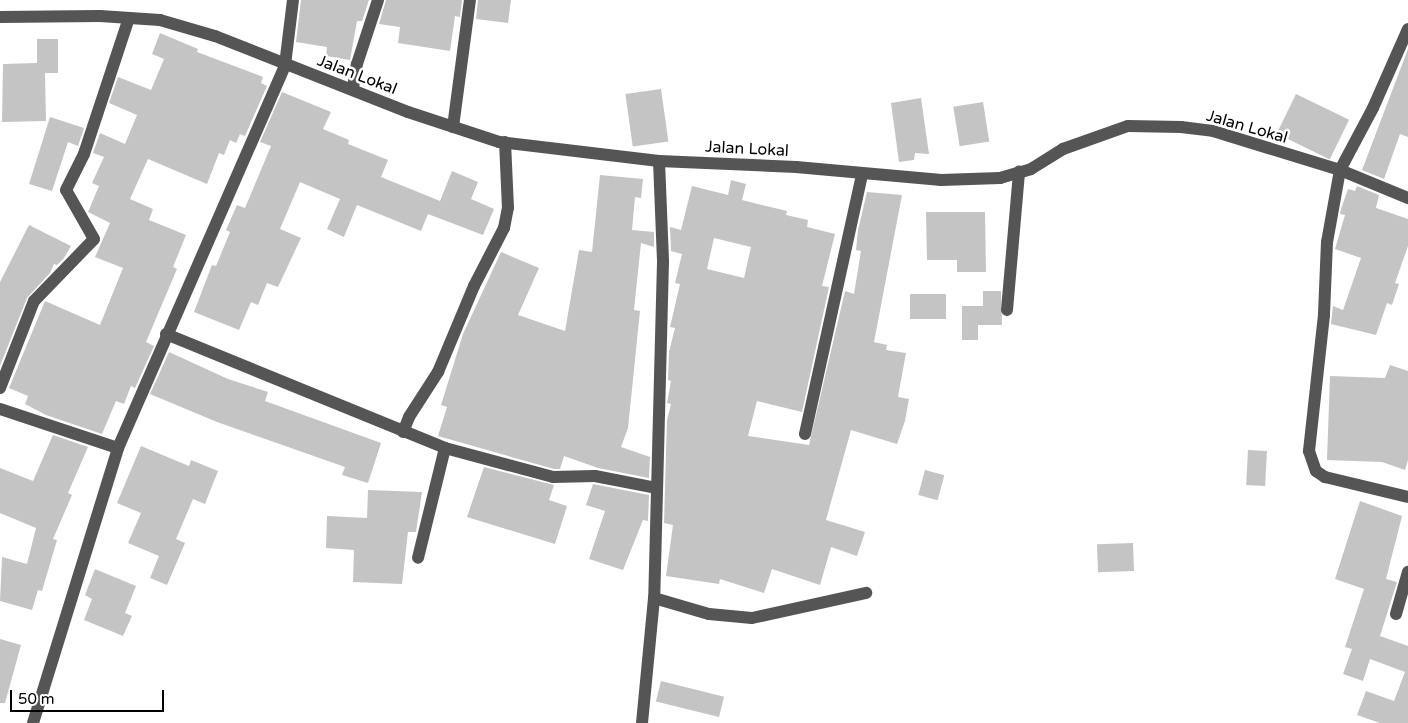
<!DOCTYPE html>
<style>
body{margin:0}
#map{position:relative;width:1408px;height:723px;overflow:hidden;background:#fff;font-family:"Varela Round",sans-serif}
div>[style]{position:absolute}
.building>*{inset:0;background:#c4c4c4;transform-origin:0 0}
.minor>*{height:12px;margin:-6px;padding:0 6px;transform-origin:6px;border-radius:6px;background:#555}
span{translate:-50% -50%;white-space:nowrap;text-align:center;line-height:1.15;-webkit-text-stroke:5px #fff;paint-order:stroke}
.street-label{font-size:16px;color:#000}
.scale{position:absolute;left:10px;top:690px;width:154px;height:22px;box-sizing:border-box;border:2px solid #000;border-top:0;padding-left:6px;font-size:15px;line-height:18px;white-space:nowrap;color:#000;-webkit-text-stroke:4px #fff;paint-order:stroke}
</style>
<div id="map">
<div class="building">
<i style="clip-path:polygon(301px 0,369px 0,362px 21px,357px 21px,350px 60px,326px 56px,327px 47px,296px 42px)"></i>
<i style="clip-path:polygon(386px 0,462px 0,460px 17px,455px 16px,450px 51px,398px 43px,400px 27px,379px 24px)"></i>
<i style="clip-path:polygon(478px 0,511px 0,508px 23px,476px 19px)"></i>
<i style="clip-path:polygon(160px 33px,198px 49px,197px 52px,263px 77px,261px 83px,267px 86px,245px 136px,240px 134px,236px 143px,230px 140px,224px 155px,219px 153px,207px 184px,148px 159px,130px 199px,153px 209px,149px 220px,186px 235px,173px 267px,177px 269px,146px 342px,154px 346px,135px 388px,131px 386px,124px 404px,116px 401px,102px 434px,46px 415px,25px 404px,28px 396px,9px 388px,45px 301px,100px 325px,123px 268px,95px 257px,110px 223px,88px 212px,99px 186px,92px 183px,104px 157px,93px 153px,100px 133px,125px 144px,137px 115px,109px 103px,118px 77px,151px 90px,164px 59px,152px 54px)"></i>
<i style="clip-path:polygon(37px 39px,58px 39px,58px 73px,45px 73px,46px 121px,2px 122px,3px 64px,37px 63px)"></i>
<i style="clip-path:polygon(1408px 49px,1408px 137px,1400px 134px,1384px 179px,1362px 170px)"></i>
<i style="left:661px;top:89px;width:53px;height:36px;rotate:82deg"></i>
<i style="clip-path:polygon(282px 92px,331px 112px,323px 129px,349px 140px,348px 144px,388px 160px,381px 177px,440px 201px,452px 171px,478px 182px,471px 199px,494px 209px,483px 235px,428px 214px,421px 231px,357px 205px,344px 237px,327px 229px,340px 199px,300px 182px,280px 229px,301px 238px,278px 287px,267px 283px,258px 305px,251px 302px,239px 330px,194px 312px,212px 265px,216px 266px,230px 232px,226px 230px,237px 205px,245px 208px,271px 146px,260px 142px)"></i>
<i style="left:1296px;top:94px;width:59px;height:44px;rotate:26deg"></i>
<i style="clip-path:polygon(921px 98px,929px 154px,915px 153px,914px 160px,899px 162px,891px 103px)"></i>
<i style="left:983px;top:102px;width:40px;height:30px;rotate:81deg"></i>
<i style="clip-path:polygon(50px 117px,84px 128px,78px 146px,68px 142px,52px 191px,29px 184px)"></i>
<i style="clip-path:polygon(600px 175px,643px 179px,641px 198px,635px 197px,632px 230px,654px 232px,654px 247px,641px 243px,634px 310px,640px 311px,628px 428px,621px 447px,650px 457px,649px 478px,598px 468px,564px 456px,560px 469px,554px 469px,438px 436px,447px 407px,441px 405px,463px 334px,501px 252px,539px 268px,518px 315px,565px 331px,579px 250px,592px 252px)"></i>
<i style="clip-path:polygon(evenodd,731px 180px,746px 184px,742px 200px,787px 211px,786px 215px,808px 220px,807px 227px,835px 234px,822px 286px,829px 287px,802px 412px,757px 401px,748px 436px,809px 445px,845px 291px,854px 294px,861px 251px,856px 250px,858px 230px,867px 192px,902px 195px,874px 342px,887px 345px,886px 350px,906px 353px,898px 397px,909px 399px,905px 421px,897px 444px,851px 430px,826px 520px,865px 532px,857px 556px,831px 547px,820px 585px,772px 569px,764px 593px,720px 579px,719px 584px,666px 576px,673px 525px,664px 523px,667px 420px,671px 404px,667px 403px,671px 381px,668px 380px,669px 352px,675px 328px,670px 327px,680px 284px,675px 283px,682px 254px,671px 251px,670px 227px,681px 230px,692px 186px,728px 195px,731px 180px,714px 238px,751px 247px,744px 278px,707px 269px,714px 238px)"></i>
<i style="clip-path:polygon(1357px 186px,1379px 195px,1376px 208px,1408px 219px,1408px 246px,1395px 283px,1399px 284px,1392px 305px,1387px 303px,1376px 335px,1331px 324px,1333px 306px,1343px 310px,1361px 258px,1335px 249px,1345px 215px,1340px 214px,1341px 209px,1348px 189px,1355px 191px)"></i>
<i style="clip-path:polygon(926px 212px,985px 212px,986px 272px,957px 272px,957px 260px,927px 260px)"></i>
<i style="clip-path:polygon(29px 225px,71px 246px,64px 258px,57px 265px,54px 264px,50px 273px,27px 298px,0 366px,0 282px)"></i>
<i style="clip-path:polygon(983px 291px,1001px 291px,1002px 325px,978px 325px,978px 340px,962px 340px,962px 306px,983px 306px)"></i>
<i style="left:910px;top:294px;width:36px;height:25px"></i>
<i style="clip-path:polygon(169px 352px,228px 379px,268px 392px,265px 401px,381px 443px,368px 483px,342px 475px,345px 467px,217px 422px,150px 394px)"></i>
<i style="clip-path:polygon(1390px 365px,1408px 371px,1408px 460px,1405px 470px,1382px 462px,1327px 460px,1330px 376px,1385px 378px)"></i>
<i style="clip-path:polygon(53px 435px,88px 447px,68px 493px,72px 495px,53px 539px,57px 540px,42px 591px,38px 590px,32px 610px,0 601px,2px 557px,27px 564px,36px 528px,0 513px,0 468px,33px 481px)"></i>
<i style="clip-path:polygon(141px 446px,189px 466px,191px 460px,218px 471px,205px 504px,193px 499px,176px 539px,185px 543px,167px 585px,150px 578px,159px 556px,128px 543px,141px 513px,117px 503px)"></i>
<i style="left:1248px;top:450px;width:19px;height:35px;rotate:3deg"></i>
<i style="clip-path:polygon(484px 467px,554px 485px,549px 500px,567px 506px,555px 544px,467px 517px)"></i>
<i style="left:925px;top:470px;width:20px;height:26px;rotate:15deg"></i>
<i style="clip-path:polygon(593px 484px,649px 495px,648px 521px,643px 520px,623px 570px,589px 559px,605px 511px,586px 505px)"></i>
<i style="clip-path:polygon(368px 490px,422px 492px,416px 532px,408px 532px,402px 584px,353px 582px,354px 550px,326px 548px,327px 516px,367px 518px)"></i>
<i style="clip-path:polygon(1360px 501px,1402px 516px,1386px 579px,1397px 582px,1380px 636px,1408px 646px,1408px 723px,1380px 723px,1357px 715px,1366px 691px,1394px 701px,1405px 672px,1370px 659px,1363px 681px,1343px 674px,1352px 649px,1345px 647px,1364px 589px,1335px 579px)"></i>
<i style="left:1133px;top:543px;width:28px;height:36px;rotate:88deg"></i>
<i style="clip-path:polygon(95px 569px,136px 586px,125px 613px,132px 616px,123px 636px,84px 620px,92px 599px,85px 595px)"></i>
<i style="clip-path:polygon(0 639px,21px 645px,5px 703px,0 703px)"></i>
<i style="left:661px;top:681px;width:65px;height:21px;rotate:14deg"></i>
</div>
<div class="minor">
<i style="left:0;top:17px;width:100px;rotate:-0.6deg"></i>
<i style="left:100px;top:16px;width:60px;rotate:3.8deg"></i>
<i style="left:160px;top:20px;width:57px;rotate:16.2deg"></i>
<i style="left:215px;top:36px;width:207px;rotate:21.5deg"></i>
<i style="left:408px;top:112px;width:96px;rotate:18.2deg"></i>
<i style="left:499px;top:142px;width:161px;rotate:6.8deg"></i>
<i style="left:659px;top:161px;width:137px;rotate:2.5deg"></i>
<i style="left:796px;top:167px;width:146px;rotate:5.1deg"></i>
<i style="left:941px;top:180px;width:59px;rotate:-1.9deg"></i>
<i style="left:1000px;top:178px;width:32px;rotate:-16deg"></i>
<i style="left:1031px;top:169px;width:38px;rotate:-32deg"></i>
<i style="left:1063px;top:149px;width:69px;rotate:-19.5deg"></i>
<i style="left:1128px;top:126px;width:53px;rotate:1.1deg"></i>
<i style="left:1181px;top:127px;width:32px;rotate:7deg"></i>
<i style="left:1213px;top:131px;width:133px;rotate:17.1deg"></i>
<i style="left:1340px;top:170px;width:74px;rotate:22.4deg"></i>
<i style="left:1408px;top:29px;width:86px;rotate:113.9deg"></i>
<i style="left:1373px;top:108px;width:70px;rotate:118deg"></i>
<i style="left:1340px;top:170px;width:73px;rotate:100.2deg"></i>
<i style="left:1327px;top:242px;width:73px;rotate:92.4deg"></i>
<i style="left:1324px;top:315px;width:137px;rotate:96.3deg"></i>
<i style="left:1309px;top:451px;width:21px;rotate:71deg"></i>
<i style="left:1316px;top:471px;width:11px;rotate:34deg"></i>
<i style="left:1325px;top:477px;width:85px;rotate:13.5deg"></i>
<i style="left:353px;top:88px;width:24px;rotate:-81deg"></i>
<i style="left:357px;top:64px;width:67px;rotate:-71.8deg"></i>
<i style="left:453px;top:127px;width:128px;rotate:-82.4deg"></i>
<i style="left:659px;top:161px;width:101px;rotate:87.7deg"></i>
<i style="left:663px;top:262px;width:336px;rotate:91.5deg"></i>
<i style="left:654px;top:598px;width:57px;rotate:16.2deg"></i>
<i style="left:709px;top:614px;width:43px;rotate:5.3deg"></i>
<i style="left:752px;top:618px;width:117px;rotate:-12.4deg"></i>
<i style="left:1007px;top:310px;width:139px;rotate:-85deg"></i>
<i style="left:166px;top:334px;width:301px;rotate:22.2deg"></i>
<i style="left:445px;top:448px;width:113px;rotate:103.8deg"></i>
<i style="left:0;top:388px;width:93px;rotate:-68.7deg"></i>
<i style="left:34px;top:301px;width:86px;rotate:-45.9deg"></i>
<i style="left:94px;top:239px;width:56px;rotate:-119.7deg"></i>
<i style="left:66px;top:190px;width:40px;rotate:-63.4deg"></i>
<i style="left:84px;top:154px;width:143px;rotate:-71.7deg"></i>
<i style="left:0;top:409px;width:124px;rotate:18.3deg"></i>
<i style="left:403px;top:432px;width:16px;rotate:-68deg"></i>
<i style="left:409px;top:417px;width:54px;rotate:-57.2deg"></i>
<i style="left:438px;top:372px;width:93px;rotate:-67.3deg"></i>
<i style="left:474px;top:286px;width:65px;rotate:-62.7deg"></i>
<i style="left:504px;top:228px;width:20px;rotate:-79deg"></i>
<i style="left:508px;top:208px;width:66px;rotate:-92.6deg"></i>
<i style="left:805px;top:434px;width:265px;rotate:-77.6deg"></i>
<i style="left:445px;top:448px;width:112px;rotate:15deg"></i>
<i style="left:553px;top:477px;width:42px;rotate:-1.4deg"></i>
<i style="left:595px;top:476px;width:62px;rotate:11.1deg"></i>
<i style="left:1396px;top:614px;width:44px;rotate:-74.1deg"></i>
<i style="left:33px;top:723px;width:288px;rotate:-72.8deg"></i>
<i style="left:118px;top:448px;width:418px;rotate:-66.4deg"></i>
<i style="left:285px;top:65px;width:65px;rotate:-83deg"></i>
<i style="left:642px;top:723px;width:126px;rotate:-84.5deg"></i>
</div>
<div class="street-label">
<span style="left:357px;top:75px;rotate:21deg">Jalan Lokal</span>
<span style="left:1247px;top:127px;rotate:16deg">Jalan Lokal</span>
<span style="left:747px;top:149px;rotate:3deg">Jalan Lokal</span>
</div>
<div class="scale">50 m</div>
</div>
